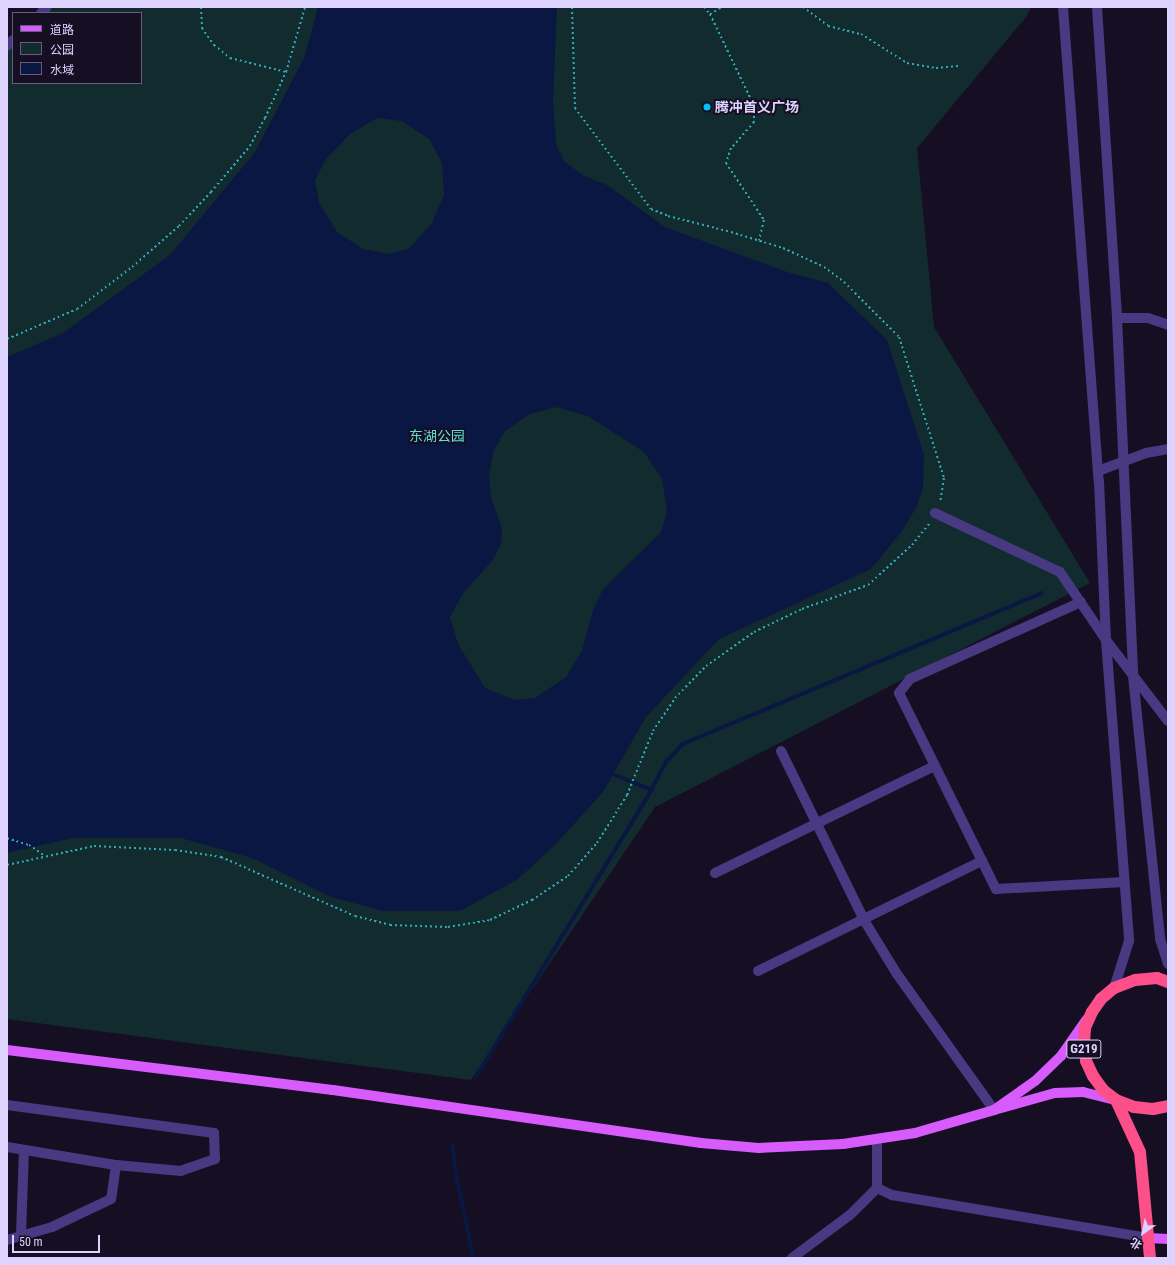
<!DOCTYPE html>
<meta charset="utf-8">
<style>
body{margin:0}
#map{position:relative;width:1175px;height:1265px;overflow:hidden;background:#160f24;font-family:"Roboto Condensed","Noto Sans SC",sans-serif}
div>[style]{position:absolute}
.green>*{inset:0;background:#122b2e}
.water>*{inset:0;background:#0a1742}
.stream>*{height:3.5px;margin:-1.75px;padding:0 1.75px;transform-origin:1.75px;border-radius:1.75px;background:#0a1742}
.path>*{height:2px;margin-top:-1px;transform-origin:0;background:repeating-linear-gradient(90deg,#30aab5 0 2px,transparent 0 5px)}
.minor>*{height:10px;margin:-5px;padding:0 5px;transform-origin:5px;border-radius:5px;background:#473a83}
.major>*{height:10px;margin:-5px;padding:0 5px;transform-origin:5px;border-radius:5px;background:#d85bfe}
.highway>*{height:12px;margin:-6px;padding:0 6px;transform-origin:6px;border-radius:6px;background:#fd4f89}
.dots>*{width:11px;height:11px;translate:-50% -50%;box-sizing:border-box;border:2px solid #160f24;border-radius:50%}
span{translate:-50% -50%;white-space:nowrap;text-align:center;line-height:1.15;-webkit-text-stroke:4px #160f24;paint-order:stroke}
.shield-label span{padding:1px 3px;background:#160f24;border:1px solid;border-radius:3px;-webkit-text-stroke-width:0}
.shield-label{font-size:13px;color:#ded3ff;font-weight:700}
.poi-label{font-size:14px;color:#ded3ff;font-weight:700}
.left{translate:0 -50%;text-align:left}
.park-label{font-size:14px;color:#5fdfd1}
.frame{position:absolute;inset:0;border:8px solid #ded3ff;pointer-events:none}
.legend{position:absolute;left:12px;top:12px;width:130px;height:72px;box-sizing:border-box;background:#160f24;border:1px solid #665d7c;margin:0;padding:5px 7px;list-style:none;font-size:12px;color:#ded3ff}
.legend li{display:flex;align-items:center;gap:8px;height:20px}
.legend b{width:20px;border:1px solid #665d7c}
.north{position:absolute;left:1123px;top:1213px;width:40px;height:40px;-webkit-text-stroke:3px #160f24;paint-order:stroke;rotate:213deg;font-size:11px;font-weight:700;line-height:16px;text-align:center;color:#ded3ff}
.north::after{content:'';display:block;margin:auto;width:14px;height:18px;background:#ded3ff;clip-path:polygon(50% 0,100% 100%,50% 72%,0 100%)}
.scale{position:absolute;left:12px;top:1235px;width:88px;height:18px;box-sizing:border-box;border:2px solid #ded3ff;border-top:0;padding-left:5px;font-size:12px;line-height:14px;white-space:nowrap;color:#ded3ff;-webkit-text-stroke:3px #160f24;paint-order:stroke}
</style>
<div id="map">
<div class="green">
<i style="clip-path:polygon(45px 7px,1031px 7px,1026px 17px,917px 148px,934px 327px,1090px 583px,655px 807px,471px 1080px,7px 1019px,7px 42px,13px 37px,13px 83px,141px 83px,141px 13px,39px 13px)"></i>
</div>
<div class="water">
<i style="clip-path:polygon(evenodd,318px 7px,557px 7px,553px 101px,556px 144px,564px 161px,584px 176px,607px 185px,665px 227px,787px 272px,828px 283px,887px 340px,924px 455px,923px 487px,917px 506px,902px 531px,871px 569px,719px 639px,646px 717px,603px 792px,555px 845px,518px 879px,460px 911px,383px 911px,331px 897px,252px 858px,181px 838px,73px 838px,7px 853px,7px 357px,63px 333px,170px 255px,255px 152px,304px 58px,318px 7px,377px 118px,402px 121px,429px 139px,442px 163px,444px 195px,432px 223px,409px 249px,388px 254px,363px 249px,337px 232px,319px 203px,315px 180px,326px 159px,350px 134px,377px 118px,318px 7px,556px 407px,588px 416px,644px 452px,662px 479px,667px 512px,661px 532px,603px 589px,593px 610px,582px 651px,566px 677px,535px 698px,514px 700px,485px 688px,458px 644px,450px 617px,464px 592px,493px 560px,501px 544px,502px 529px,491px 497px,489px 474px,494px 450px,505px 431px,530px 414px,556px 407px)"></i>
</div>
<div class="stream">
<i style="left:613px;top:774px;width:42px;rotate:22.3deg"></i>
<i style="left:476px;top:1077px;width:327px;rotate:-58.5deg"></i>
<i style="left:647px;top:798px;width:41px;rotate:-62.2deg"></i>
<i style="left:666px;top:762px;width:25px;rotate:-47deg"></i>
<i style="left:683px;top:744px;width:389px;rotate:-22.8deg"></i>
<i style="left:453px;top:1146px;width:26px;rotate:83deg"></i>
<i style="left:456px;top:1172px;width:88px;rotate:78.2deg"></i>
</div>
<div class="path">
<i style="left:201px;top:7px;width:21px;rotate:87deg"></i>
<i style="left:202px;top:28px;width:21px;rotate:55deg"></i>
<i style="left:214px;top:45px;width:21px;rotate:39deg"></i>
<i style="left:230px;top:58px;width:58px;rotate:14deg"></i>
<i style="left:572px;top:7px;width:101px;rotate:88.3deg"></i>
<i style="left:575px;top:108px;width:126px;rotate:53deg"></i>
<i style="left:651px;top:209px;width:18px;rotate:22deg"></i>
<i style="left:668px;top:216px;width:65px;rotate:14.3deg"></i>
<i style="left:731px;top:232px;width:54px;rotate:17.1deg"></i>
<i style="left:783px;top:248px;width:45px;rotate:24.9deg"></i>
<i style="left:824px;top:267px;width:25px;rotate:37deg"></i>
<i style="left:844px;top:282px;width:78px;rotate:45deg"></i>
<i style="left:899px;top:337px;width:148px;rotate:72.3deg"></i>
<i style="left:944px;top:478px;width:25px;rotate:99deg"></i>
<i style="left:704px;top:7px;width:9px;rotate:49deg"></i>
<i style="left:710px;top:14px;width:102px;rotate:64.4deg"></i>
<i style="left:754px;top:106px;width:16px;rotate:90deg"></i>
<i style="left:754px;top:122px;width:35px;rotate:131deg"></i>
<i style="left:731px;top:148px;width:16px;rotate:108deg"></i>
<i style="left:726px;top:163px;width:69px;rotate:56.3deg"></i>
<i style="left:764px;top:220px;width:21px;rotate:104deg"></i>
<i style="left:803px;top:7px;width:31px;rotate:37deg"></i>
<i style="left:828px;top:26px;width:34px;rotate:14deg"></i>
<i style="left:861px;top:34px;width:54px;rotate:32.2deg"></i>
<i style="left:907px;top:63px;width:29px;rotate:10deg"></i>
<i style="left:936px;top:68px;width:25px;rotate:-5deg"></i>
<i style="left:710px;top:14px;width:14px;rotate:-30deg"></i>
<i style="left:7px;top:339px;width:76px;rotate:-23.2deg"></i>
<i style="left:77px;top:309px;width:69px;rotate:-37.4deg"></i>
<i style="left:132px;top:267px;width:62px;rotate:-41.1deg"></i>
<i style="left:179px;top:226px;width:47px;rotate:-46.7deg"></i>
<i style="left:211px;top:192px;width:60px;rotate:-49.7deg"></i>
<i style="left:250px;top:146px;width:32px;rotate:-62deg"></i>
<i style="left:265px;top:118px;width:51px;rotate:-65.5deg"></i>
<i style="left:286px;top:72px;width:68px;rotate:-73.7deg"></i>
<i style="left:7px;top:838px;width:23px;rotate:18deg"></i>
<i style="left:29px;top:845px;width:19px;rotate:35deg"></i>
<i style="left:7px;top:865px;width:89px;rotate:-12.3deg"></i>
<i style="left:94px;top:846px;width:81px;rotate:2.8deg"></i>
<i style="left:175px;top:850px;width:47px;rotate:8.7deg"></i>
<i style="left:221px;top:857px;width:146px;rotate:23.8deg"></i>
<i style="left:355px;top:916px;width:36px;rotate:14deg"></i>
<i style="left:390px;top:925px;width:58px;rotate:2deg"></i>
<i style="left:448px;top:927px;width:43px;rotate:-9.5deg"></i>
<i style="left:490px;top:920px;width:47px;rotate:-25.5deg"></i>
<i style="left:532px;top:900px;width:43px;rotate:-33.7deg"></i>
<i style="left:568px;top:876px;width:44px;rotate:-48.7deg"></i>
<i style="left:597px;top:843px;width:57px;rotate:-58deg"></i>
<i style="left:627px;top:795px;width:69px;rotate:-67.9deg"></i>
<i style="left:653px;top:731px;width:40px;rotate:-56deg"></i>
<i style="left:675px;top:698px;width:45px;rotate:-45.9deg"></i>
<i style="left:706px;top:666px;width:59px;rotate:-35.3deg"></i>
<i style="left:754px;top:632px;width:53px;rotate:-25.6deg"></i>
<i style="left:802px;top:609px;width:70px;rotate:-20deg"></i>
<i style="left:868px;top:585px;width:59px;rotate:-42.3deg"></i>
<i style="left:912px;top:545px;width:28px;rotate:-51deg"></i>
</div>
<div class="minor">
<i style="left:1063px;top:7px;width:475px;rotate:85.7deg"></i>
<i style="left:1099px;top:481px;width:159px;rotate:87.5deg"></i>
<i style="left:1106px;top:640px;width:302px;rotate:85.6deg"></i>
<i style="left:1129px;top:941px;width:49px;rotate:107.7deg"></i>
<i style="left:1097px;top:7px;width:312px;rotate:86.3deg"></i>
<i style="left:1117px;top:318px;width:358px;rotate:87.4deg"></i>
<i style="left:1133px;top:676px;width:264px;rotate:84.1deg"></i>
<i style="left:1160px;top:939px;width:26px;rotate:72deg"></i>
<i style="left:41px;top:13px;width:8px;rotate:-45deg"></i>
<i style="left:7px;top:46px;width:8px;rotate:-45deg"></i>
<i style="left:1117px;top:318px;width:31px"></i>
<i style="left:1148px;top:318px;width:21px;rotate:19deg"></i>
<i style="left:1098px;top:471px;width:51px;rotate:-20.6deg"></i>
<i style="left:1146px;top:453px;width:22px;rotate:-10deg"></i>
<i style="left:935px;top:513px;width:138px;rotate:25.3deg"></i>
<i style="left:1060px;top:572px;width:82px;rotate:55.9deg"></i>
<i style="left:1106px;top:640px;width:102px;rotate:52.6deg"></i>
<i style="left:1081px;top:602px;width:188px;rotate:155.8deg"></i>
<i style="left:910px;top:679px;width:18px;rotate:128deg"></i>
<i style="left:899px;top:693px;width:219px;rotate:63.7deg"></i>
<i style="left:996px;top:889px;width:128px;rotate:-3.1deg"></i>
<i style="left:781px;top:751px;width:188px;rotate:63.8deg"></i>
<i style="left:864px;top:920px;width:63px;rotate:58.6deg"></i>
<i style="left:897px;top:974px;width:167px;rotate:54.5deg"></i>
<i style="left:715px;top:873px;width:244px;rotate:-26deg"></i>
<i style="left:758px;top:971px;width:250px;rotate:-26.2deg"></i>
<i style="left:7px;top:1105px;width:209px;rotate:7.7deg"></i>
<i style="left:214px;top:1133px;width:26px;rotate:88deg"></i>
<i style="left:215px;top:1159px;width:36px;rotate:161deg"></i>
<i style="left:181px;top:1171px;width:65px;rotate:-174.7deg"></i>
<i style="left:116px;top:1165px;width:34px;rotate:98deg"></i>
<i style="left:111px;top:1199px;width:65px;rotate:154.6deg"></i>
<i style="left:52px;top:1227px;width:47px;rotate:163.9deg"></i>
<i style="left:877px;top:1139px;width:49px;rotate:90deg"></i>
<i style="left:877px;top:1188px;width:17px;rotate:25deg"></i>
<i style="left:892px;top:1195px;width:261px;rotate:9.5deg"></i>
<i style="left:7px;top:1147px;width:110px;rotate:9.4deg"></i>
<i style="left:21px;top:1235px;width:85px;rotate:-88deg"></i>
<i style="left:792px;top:1258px;width:72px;rotate:-36.6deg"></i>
<i style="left:850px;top:1215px;width:38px;rotate:-45deg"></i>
</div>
<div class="major">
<i style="left:1087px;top:1019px;width:45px;rotate:125.1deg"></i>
<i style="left:1061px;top:1056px;width:36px;rotate:136deg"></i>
<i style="left:1035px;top:1081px;width:50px;rotate:144.7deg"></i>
<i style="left:994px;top:1110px;width:63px;rotate:-15.6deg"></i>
<i style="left:1055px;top:1093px;width:28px;rotate:-2deg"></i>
<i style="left:1083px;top:1092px;width:33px;rotate:14deg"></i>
<i style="left:7px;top:1050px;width:328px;rotate:7deg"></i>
<i style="left:333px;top:1090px;width:372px;rotate:8.2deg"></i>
<i style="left:701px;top:1143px;width:58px;rotate:4.9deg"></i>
<i style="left:759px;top:1148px;width:84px;rotate:-2.7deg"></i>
<i style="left:843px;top:1144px;width:73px;rotate:-8.7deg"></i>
<i style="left:915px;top:1133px;width:82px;rotate:-16.2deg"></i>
<i style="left:1149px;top:1238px;width:19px;rotate:3deg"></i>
</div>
<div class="highway">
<i style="left:1168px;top:982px;width:12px;rotate:-160deg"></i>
<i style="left:1157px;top:978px;width:22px;rotate:175deg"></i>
<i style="left:1135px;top:980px;width:22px;rotate:159deg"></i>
<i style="left:1114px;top:988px;width:17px;rotate:140deg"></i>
<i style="left:1101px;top:999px;width:16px;rotate:125deg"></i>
<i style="left:1092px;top:1012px;width:17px;rotate:114deg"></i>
<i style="left:1085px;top:1028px;width:16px;rotate:94deg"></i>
<i style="left:1084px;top:1044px;width:17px;rotate:83deg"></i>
<i style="left:1086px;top:1061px;width:17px;rotate:65deg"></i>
<i style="left:1093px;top:1076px;width:17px;rotate:54deg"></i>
<i style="left:1103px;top:1090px;width:16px;rotate:38deg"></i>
<i style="left:1116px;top:1100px;width:19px;rotate:21deg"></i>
<i style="left:1134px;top:1107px;width:19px;rotate:6deg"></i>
<i style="left:1153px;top:1109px;width:15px;rotate:-11deg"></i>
<i style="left:1116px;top:1100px;width:57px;rotate:65.2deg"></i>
<i style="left:1140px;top:1152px;width:106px;rotate:84.6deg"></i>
</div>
<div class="dots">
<i style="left:707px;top:107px;background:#02befb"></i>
</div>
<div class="shield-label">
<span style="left:1084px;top:1049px">G219</span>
</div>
<div class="poi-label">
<span class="left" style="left:715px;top:107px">腾冲首义广场</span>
</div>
<div class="park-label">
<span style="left:437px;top:436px">东湖公园</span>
</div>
<div class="frame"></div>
<ul class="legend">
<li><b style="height:5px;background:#d85bfe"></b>道路</li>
<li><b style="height:11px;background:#122b2e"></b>公园</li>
<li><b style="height:11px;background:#0a1742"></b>水域</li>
</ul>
<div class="north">北</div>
<div class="scale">50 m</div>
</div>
